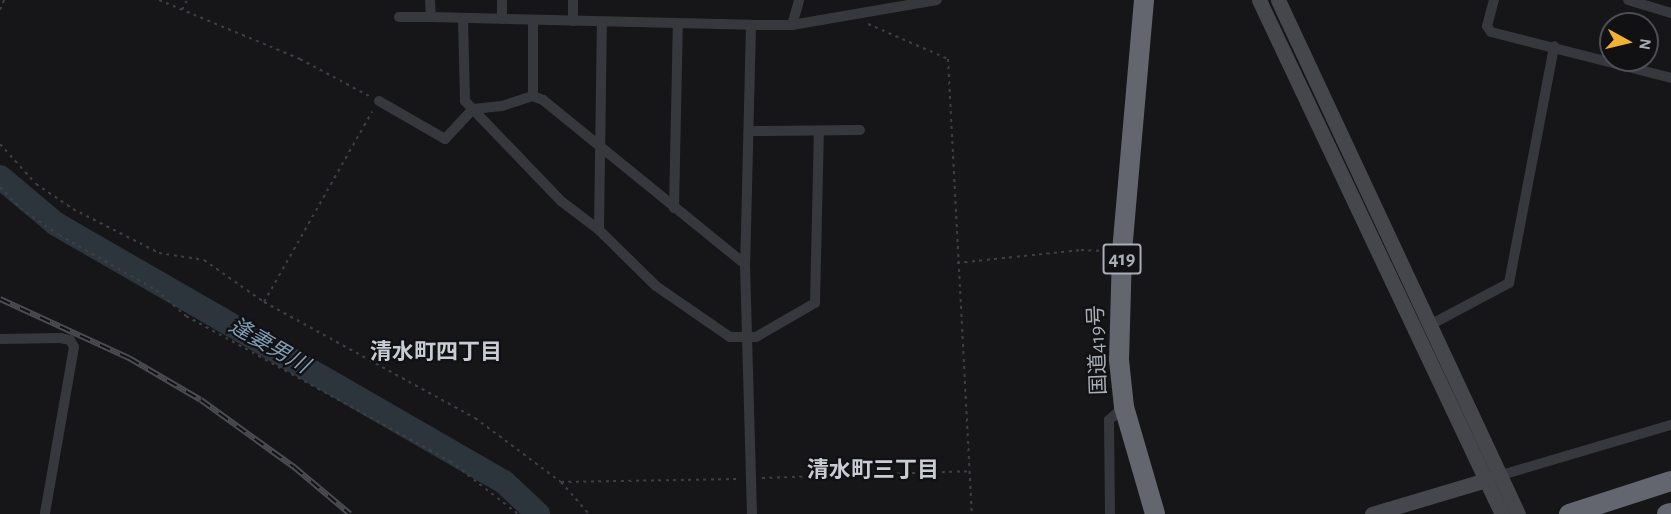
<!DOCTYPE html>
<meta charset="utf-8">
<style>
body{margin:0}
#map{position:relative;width:1671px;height:514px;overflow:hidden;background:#161618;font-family:"Alegreya Sans","Noto Sans JP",sans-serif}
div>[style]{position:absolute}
.river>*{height:24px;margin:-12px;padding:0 12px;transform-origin:12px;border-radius:12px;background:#2c353c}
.path>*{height:2px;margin-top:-1px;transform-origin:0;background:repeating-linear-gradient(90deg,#3d3f44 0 3px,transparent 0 7.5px)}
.street>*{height:10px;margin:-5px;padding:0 5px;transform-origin:5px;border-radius:5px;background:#37383d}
.secondary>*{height:15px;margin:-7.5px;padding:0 7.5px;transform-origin:7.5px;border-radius:7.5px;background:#45474d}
.highway>*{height:20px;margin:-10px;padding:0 10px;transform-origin:10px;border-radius:10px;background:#63666e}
.rail>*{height:6px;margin-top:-3px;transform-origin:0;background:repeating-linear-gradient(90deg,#111113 0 11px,#4a4c52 0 22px);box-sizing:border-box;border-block:2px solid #4a4c52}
span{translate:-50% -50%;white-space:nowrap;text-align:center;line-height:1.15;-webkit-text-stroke:4.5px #111113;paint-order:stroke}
.shield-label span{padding:2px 4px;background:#111113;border:2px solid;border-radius:4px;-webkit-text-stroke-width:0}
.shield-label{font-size:20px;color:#a8adb8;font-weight:700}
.street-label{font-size:21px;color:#a8adb8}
.water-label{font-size:22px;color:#7f9bb3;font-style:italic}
.neighbourhood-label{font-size:22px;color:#c9ccd4;font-weight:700}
.north{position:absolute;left:1599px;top:12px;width:60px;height:60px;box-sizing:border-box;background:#111113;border:2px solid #4d4f55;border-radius:50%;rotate:98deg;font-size:16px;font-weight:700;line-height:24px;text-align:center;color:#a8adb8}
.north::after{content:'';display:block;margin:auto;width:21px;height:27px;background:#f2b134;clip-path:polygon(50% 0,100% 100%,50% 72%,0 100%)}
</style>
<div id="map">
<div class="river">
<i style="left:0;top:177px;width:73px;rotate:40deg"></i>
<i style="left:56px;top:224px;width:517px;rotate:29.94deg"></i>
<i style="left:504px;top:482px;width:47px;rotate:43.3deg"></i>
</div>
<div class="path">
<i style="left:159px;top:0;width:153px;rotate:22.7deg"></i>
<i style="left:300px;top:59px;width:78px;rotate:28.2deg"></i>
<i style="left:0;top:10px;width:11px;rotate:-68deg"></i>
<i style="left:182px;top:10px;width:11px;rotate:-63deg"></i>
<i style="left:868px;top:24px;width:87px;rotate:23.6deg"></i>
<i style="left:948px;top:59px;width:456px;rotate:87deg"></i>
<i style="left:0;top:144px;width:54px;rotate:48deg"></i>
<i style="left:36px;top:184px;width:45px;rotate:34deg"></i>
<i style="left:73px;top:209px;width:97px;rotate:27.1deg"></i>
<i style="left:159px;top:253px;width:46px;rotate:8.8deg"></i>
<i style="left:204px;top:260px;width:73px;rotate:35deg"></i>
<i style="left:264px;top:302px;width:241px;rotate:28.8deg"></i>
<i style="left:475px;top:418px;width:107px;rotate:36.7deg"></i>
<i style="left:561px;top:482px;width:43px;rotate:48.8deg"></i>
<i style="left:0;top:187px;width:29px;rotate:46deg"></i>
<i style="left:20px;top:208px;width:47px;rotate:34.7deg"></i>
<i style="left:59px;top:235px;width:112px;rotate:29.6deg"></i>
<i style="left:156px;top:290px;width:40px;rotate:41deg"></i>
<i style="left:186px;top:316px;width:301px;rotate:28.8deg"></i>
<i style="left:450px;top:461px;width:86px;rotate:37.9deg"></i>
<i style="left:957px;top:263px;width:125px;rotate:-6deg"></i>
<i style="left:1081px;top:250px;width:26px;rotate:2deg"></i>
<i style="left:264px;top:302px;width:219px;rotate:-60.4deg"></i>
<i style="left:762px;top:478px;width:207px;rotate:-1.9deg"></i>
<i style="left:561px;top:482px;width:177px;rotate:-1deg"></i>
</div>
<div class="street">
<i style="left:430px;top:0;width:17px;rotate:87deg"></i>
<i style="left:431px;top:17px;width:320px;rotate:1.4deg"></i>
<i style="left:751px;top:25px;width:41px"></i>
<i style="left:792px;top:25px;width:147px;rotate:-9.8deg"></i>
<i style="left:1494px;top:0;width:27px;rotate:105deg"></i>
<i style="left:1487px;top:26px;width:7px;rotate:56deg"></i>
<i style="left:1491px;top:32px;width:186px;rotate:14.3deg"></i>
<i style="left:1628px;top:0;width:45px;rotate:16.8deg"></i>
<i style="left:399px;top:17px;width:32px"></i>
<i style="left:463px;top:19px;width:82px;rotate:88.6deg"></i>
<i style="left:465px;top:101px;width:139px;rotate:46.2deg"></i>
<i style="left:561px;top:201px;width:48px;rotate:37.3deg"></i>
<i style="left:599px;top:230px;width:80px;rotate:44.5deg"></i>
<i style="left:656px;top:286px;width:90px;rotate:34.6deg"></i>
<i style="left:730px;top:337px;width:26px"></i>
<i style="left:756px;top:337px;width:68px;rotate:-30deg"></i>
<i style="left:815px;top:303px;width:171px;rotate:-88.7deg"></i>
<i style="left:502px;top:19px;width:19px;rotate:-90deg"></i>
<i style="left:533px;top:20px;width:76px;rotate:90deg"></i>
<i style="left:573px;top:21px;width:21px;rotate:-90deg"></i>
<i style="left:751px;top:25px;width:239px;rotate:91.4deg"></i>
<i style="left:745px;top:264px;width:250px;rotate:88.4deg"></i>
<i style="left:792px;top:25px;width:26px;rotate:-74deg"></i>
<i style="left:379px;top:101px;width:76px;rotate:29.9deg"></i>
<i style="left:445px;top:139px;width:41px;rotate:-47deg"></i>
<i style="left:473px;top:109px;width:29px;rotate:-6deg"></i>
<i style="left:502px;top:106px;width:33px;rotate:-18deg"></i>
<i style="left:533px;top:96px;width:11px;rotate:22deg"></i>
<i style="left:543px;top:100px;width:260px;rotate:39.1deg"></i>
<i style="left:750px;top:131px;width:110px;rotate:-0.5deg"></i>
<i style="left:674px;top:208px;width:184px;rotate:-88.8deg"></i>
<i style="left:599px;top:230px;width:207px;rotate:-89.2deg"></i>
<i style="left:1428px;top:326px;width:92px;rotate:-28deg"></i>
<i style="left:1509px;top:283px;width:241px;rotate:-79.2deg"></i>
<i style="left:0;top:339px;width:60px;rotate:-1deg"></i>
<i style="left:60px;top:338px;width:10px;rotate:11deg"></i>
<i style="left:70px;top:340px;width:8px;rotate:60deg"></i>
<i style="left:74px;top:347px;width:169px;rotate:99.9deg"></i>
<i style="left:1495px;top:477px;width:184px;rotate:-16.5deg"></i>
<i style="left:1110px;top:514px;width:94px;rotate:-90.6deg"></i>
<i style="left:1109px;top:420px;width:20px;rotate:-41deg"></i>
</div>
<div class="secondary">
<i style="left:1259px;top:0;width:569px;rotate:64.7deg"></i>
<i style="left:1278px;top:0;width:567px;rotate:64.97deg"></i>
<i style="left:1372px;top:514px;width:119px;rotate:-16.6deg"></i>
</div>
<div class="highway">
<i style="left:1144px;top:0;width:254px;rotate:95deg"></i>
<i style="left:1122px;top:253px;width:107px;rotate:91.6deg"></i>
<i style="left:1119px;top:360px;width:47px;rotate:83.9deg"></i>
<i style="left:1124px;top:407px;width:111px;rotate:73.8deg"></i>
<i style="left:1569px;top:514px;width:107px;rotate:-17.9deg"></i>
<i style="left:1667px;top:514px;width:4px;rotate:-14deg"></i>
</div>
<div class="rail">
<i style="left:0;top:299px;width:142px;rotate:24.6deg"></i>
<i style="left:129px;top:358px;width:83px;rotate:30.3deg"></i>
<i style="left:201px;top:400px;width:115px;rotate:35.8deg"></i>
<i style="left:294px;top:467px;width:73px;rotate:40deg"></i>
</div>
<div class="shield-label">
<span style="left:1122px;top:259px">419</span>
</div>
<div class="street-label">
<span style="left:1098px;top:350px;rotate:-92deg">国道419号</span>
</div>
<div class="water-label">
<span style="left:269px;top:346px;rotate:30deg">逢妻男川</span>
</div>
<div class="neighbourhood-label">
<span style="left:436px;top:353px">清水町四丁目</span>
<span style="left:873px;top:471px">清水町三丁目</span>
</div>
<div class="north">N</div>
</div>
